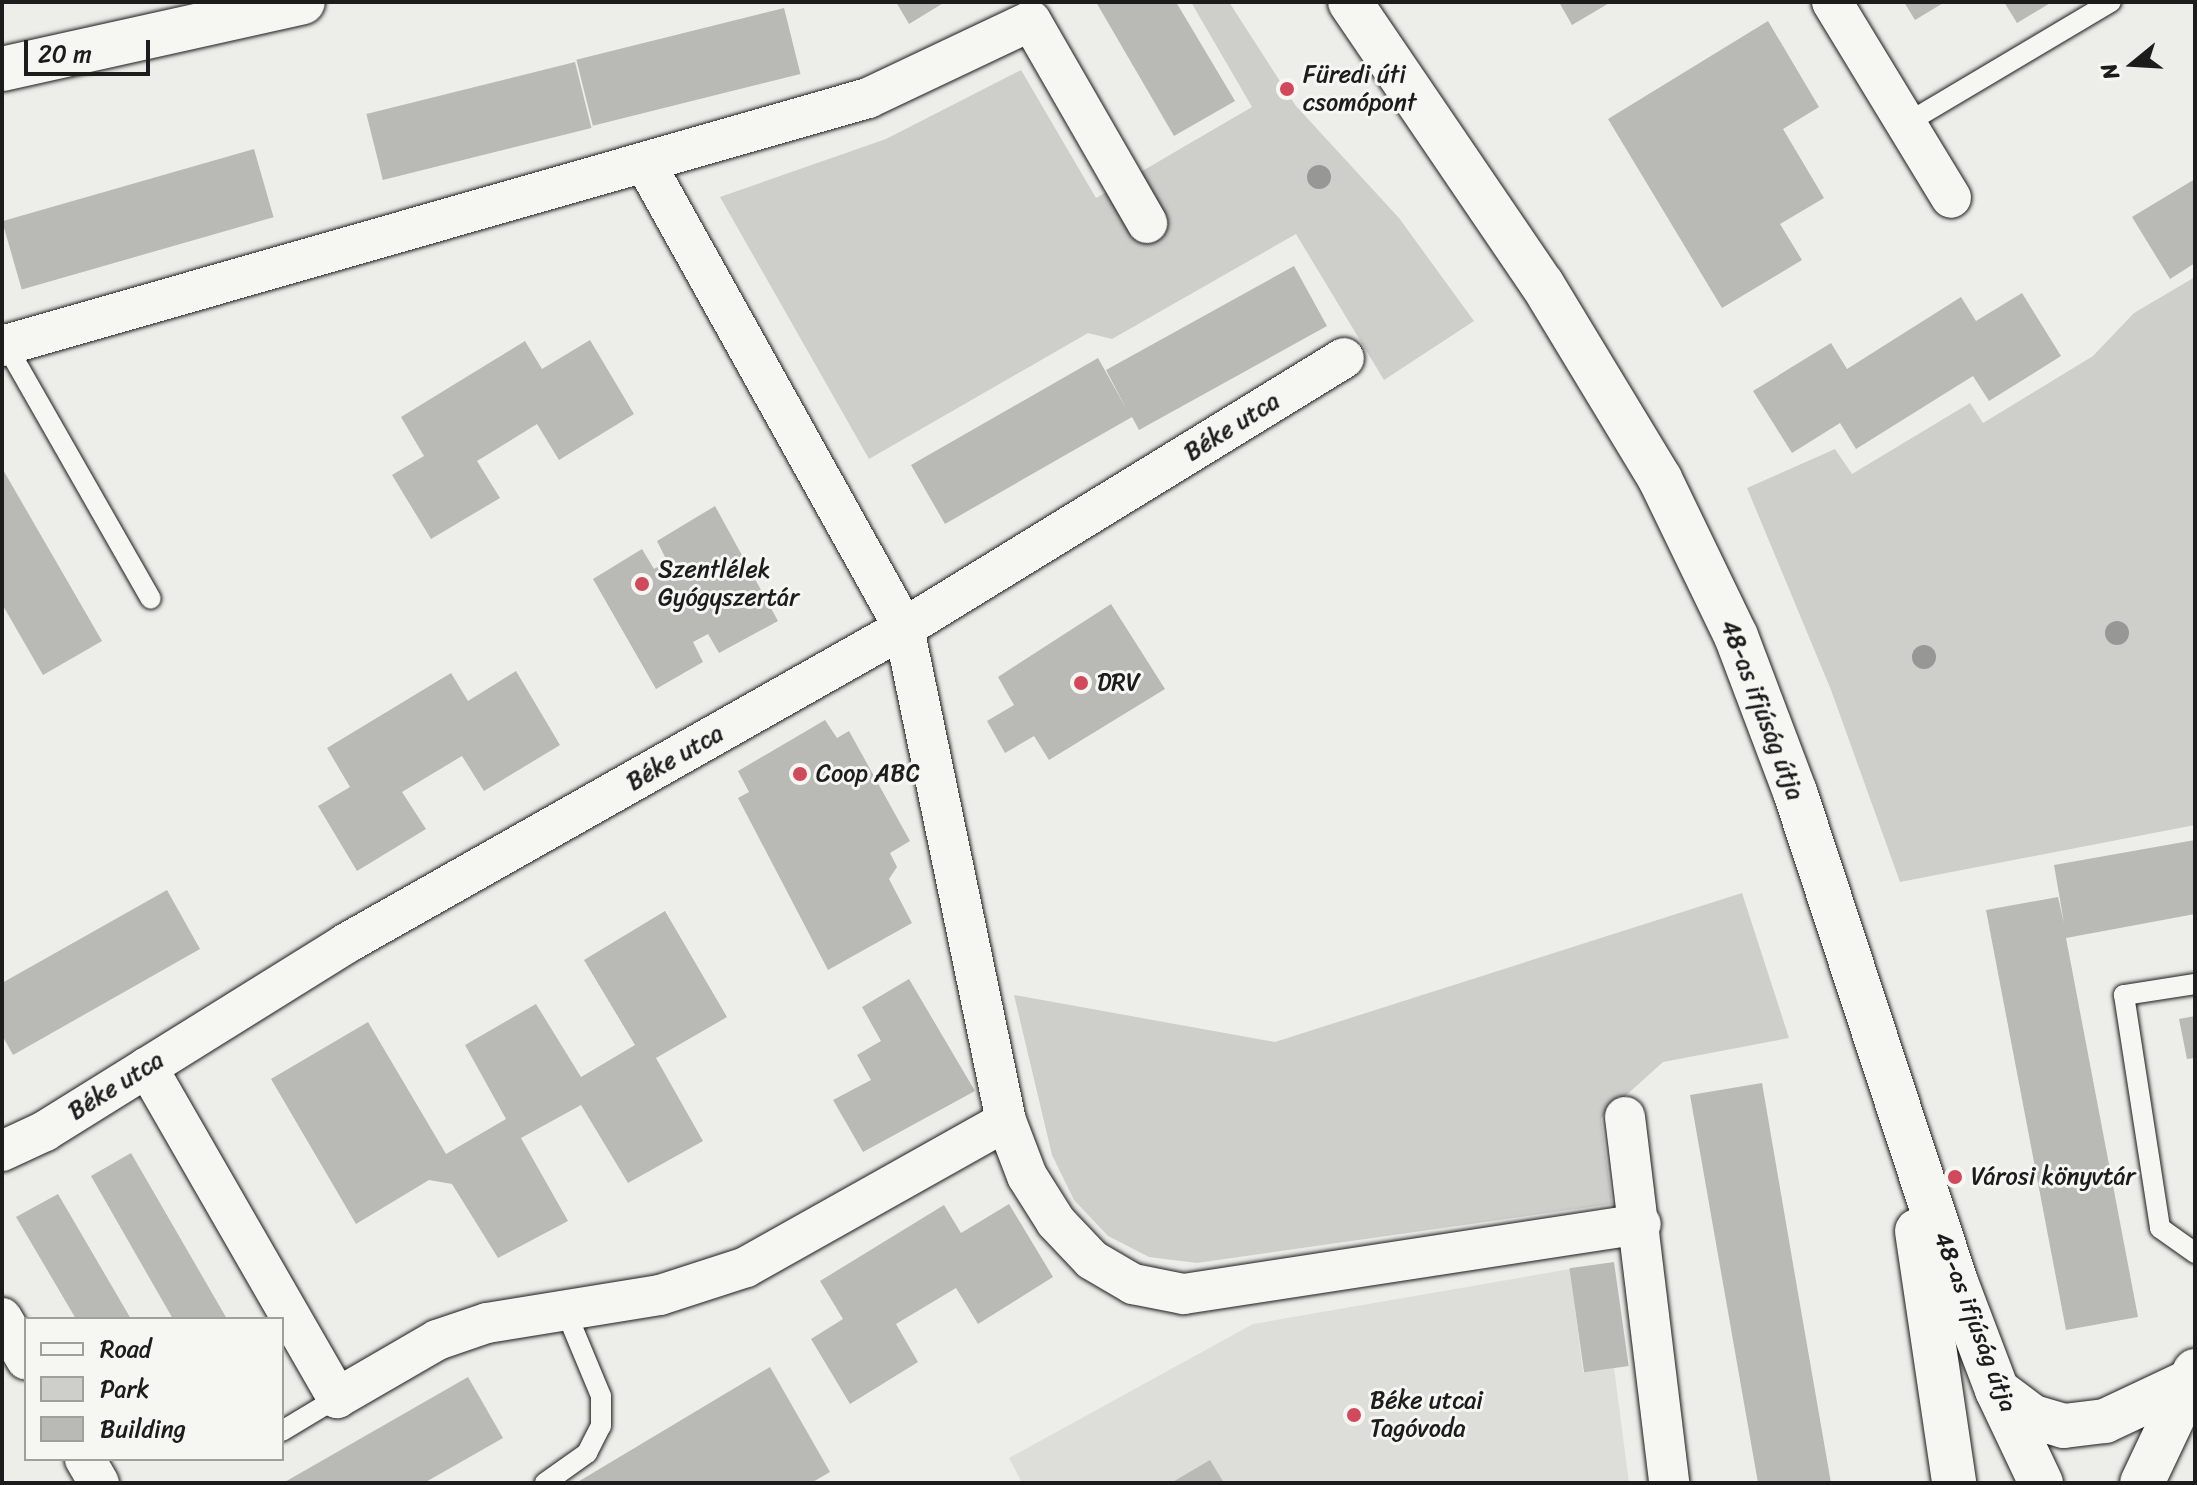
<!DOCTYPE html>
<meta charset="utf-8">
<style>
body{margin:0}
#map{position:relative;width:2197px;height:1485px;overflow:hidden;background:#edede9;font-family:Sriracha,sans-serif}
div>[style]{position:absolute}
.built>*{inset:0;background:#ddddda}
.green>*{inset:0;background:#cececb}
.building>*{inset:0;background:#b9b9b6;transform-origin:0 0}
.roads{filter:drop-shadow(0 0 2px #1c1c1c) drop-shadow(0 0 2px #1c1c1c)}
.service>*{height:20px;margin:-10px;padding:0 10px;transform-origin:10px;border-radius:10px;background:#f6f6f2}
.minor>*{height:40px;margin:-20px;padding:0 20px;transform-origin:20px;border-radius:20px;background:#f6f6f2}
.tertiary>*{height:44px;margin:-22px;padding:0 22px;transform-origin:22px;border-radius:22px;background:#f6f6f2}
.primary>*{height:44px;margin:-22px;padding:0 22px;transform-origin:22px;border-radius:22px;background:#f6f6f2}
.trees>*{width:24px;height:24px;margin:-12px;border-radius:50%;background:#979795}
.dots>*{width:22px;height:22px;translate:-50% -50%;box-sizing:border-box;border:4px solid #f6f6f2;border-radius:50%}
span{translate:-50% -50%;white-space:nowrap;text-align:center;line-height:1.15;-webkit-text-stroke:6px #f6f6f2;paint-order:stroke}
.poi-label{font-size:24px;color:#1c1c1c}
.left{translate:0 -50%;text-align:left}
.street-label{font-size:24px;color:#1c1c1c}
.frame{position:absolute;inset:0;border:4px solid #1c1c1c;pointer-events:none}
.legend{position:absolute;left:24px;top:1317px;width:260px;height:144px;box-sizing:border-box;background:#f6f6f2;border:2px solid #9f9f9c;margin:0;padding:10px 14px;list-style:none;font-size:24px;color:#1c1c1c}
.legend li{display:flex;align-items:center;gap:16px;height:40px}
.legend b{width:40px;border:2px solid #9f9f9c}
.north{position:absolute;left:2093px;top:24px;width:80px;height:80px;-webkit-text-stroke:6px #f6f6f2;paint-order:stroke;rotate:252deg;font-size:22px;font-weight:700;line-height:32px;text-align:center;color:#1c1c1c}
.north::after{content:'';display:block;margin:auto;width:28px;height:36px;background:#1c1c1c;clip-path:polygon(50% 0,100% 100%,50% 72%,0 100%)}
.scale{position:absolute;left:24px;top:40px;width:126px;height:36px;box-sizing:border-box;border:4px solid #1c1c1c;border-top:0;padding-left:10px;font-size:24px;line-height:28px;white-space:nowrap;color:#1c1c1c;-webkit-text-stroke:6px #f6f6f2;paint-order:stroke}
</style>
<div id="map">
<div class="built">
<i style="clip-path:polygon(1570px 1269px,1583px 1372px,1614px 1368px,1629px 1483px,1022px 1483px,1009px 1458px,1253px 1324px)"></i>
</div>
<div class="green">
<i style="clip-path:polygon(1191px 2px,1229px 2px,1296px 106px,1399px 218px,1474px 321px,1384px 380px,1296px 234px,1112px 339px,1088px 333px,869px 459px,720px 197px,886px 139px,1021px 70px,1096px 198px,1252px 107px)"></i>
<i style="clip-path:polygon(2195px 277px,2195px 825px,1900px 882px,1831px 690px,1747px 488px,1835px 449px,1852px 474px,1970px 403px,1983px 423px,2093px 356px,2134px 313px)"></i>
<i style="clip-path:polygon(1742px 893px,1789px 1038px,1663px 1062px,1601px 1118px,1612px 1204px,1197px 1263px,1149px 1257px,1108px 1236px,1074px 1200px,1052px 1155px,1014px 995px,1275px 1042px)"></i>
</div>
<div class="building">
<i style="clip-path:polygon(896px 2px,945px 2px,909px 24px)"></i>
<i style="clip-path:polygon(1096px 2px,1176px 2px,1235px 101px,1174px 136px)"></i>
<i style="clip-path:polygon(1559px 2px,1611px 2px,1572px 25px)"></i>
<i style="clip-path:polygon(1904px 2px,1945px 2px,1915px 20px)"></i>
<i style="clip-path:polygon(2004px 2px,2052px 2px,2017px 23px)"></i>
<i style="left:784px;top:8px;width:68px;height:214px;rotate:76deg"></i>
<i style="clip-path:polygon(1768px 21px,1819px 107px,1783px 129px,1824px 198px,1780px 224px,1802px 260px,1722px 308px,1608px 119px)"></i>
<i style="left:575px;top:62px;width:68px;height:215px;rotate:76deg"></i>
<i style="left:254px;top:149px;width:71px;height:262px;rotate:74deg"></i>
<i style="clip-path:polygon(2195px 179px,2195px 263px,2170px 279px,2132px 217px)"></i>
<i style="clip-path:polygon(1294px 266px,1327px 326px,1139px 430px,1132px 417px,945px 524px,911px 465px,1098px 358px,1127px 410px,1106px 370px)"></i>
<i style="clip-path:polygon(2022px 293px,2061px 356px,1989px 401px,1973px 376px,1856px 449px,1840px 423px,1792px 453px,1753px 391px,1831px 343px,1847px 369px,1961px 297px,1976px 321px)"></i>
<i style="clip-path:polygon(590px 340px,634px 414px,559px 460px,537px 424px,477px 461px,500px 498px,431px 539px,392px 475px,424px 456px,401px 417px,525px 341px,542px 369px)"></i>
<i style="clip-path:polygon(2px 468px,102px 641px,43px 675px,2px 604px)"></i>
<i style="clip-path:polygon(715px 506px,778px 621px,719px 653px,708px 634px,693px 642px,703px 662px,656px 689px,593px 579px,642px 549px,654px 569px,667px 561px,657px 541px)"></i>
<i style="clip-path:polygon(1111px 604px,1165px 689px,1049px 760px,1034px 736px,1005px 753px,987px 721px,1014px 705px,998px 677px)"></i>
<i style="clip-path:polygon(516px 671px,560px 745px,484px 791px,462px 756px,402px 792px,426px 829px,357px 871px,318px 806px,350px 787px,327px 748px,451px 673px,468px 701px)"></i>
<i style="clip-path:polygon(825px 720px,837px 738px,849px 731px,910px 841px,890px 853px,897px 867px,889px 879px,912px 923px,828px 970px,738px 798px,749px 792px,738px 771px)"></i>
<i style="clip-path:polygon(2195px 840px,2195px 914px,2066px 938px,2138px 1317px,2066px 1330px,1986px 910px,2058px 897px,2064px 923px,2054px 865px)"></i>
<i style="clip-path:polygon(167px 890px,200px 949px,13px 1055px,2px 1035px,2px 983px)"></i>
<i style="clip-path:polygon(665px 911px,727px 1017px,656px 1058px,703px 1141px,628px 1183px,581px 1105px,521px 1138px,568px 1221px,498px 1258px,452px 1184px,429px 1180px,356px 1224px,271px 1079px,368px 1022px,446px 1154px,506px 1119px,465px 1045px,536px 1004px,581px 1077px,635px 1045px,584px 960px)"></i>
<i style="clip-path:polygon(909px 979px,975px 1091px,863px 1152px,833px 1100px,871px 1080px,857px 1055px,881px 1041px,862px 1007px)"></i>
<i style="clip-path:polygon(2195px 1016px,2195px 1058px,2187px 1059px,2179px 1019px)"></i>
<i style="clip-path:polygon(1762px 1083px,1798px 1293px,1831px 1483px,1758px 1483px,1690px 1095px)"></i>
<i style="clip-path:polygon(131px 1153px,227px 1319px,173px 1319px,91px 1176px)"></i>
<i style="clip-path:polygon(58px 1194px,131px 1319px,76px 1319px,16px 1217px)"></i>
<i style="clip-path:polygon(1009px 1204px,1053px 1277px,978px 1324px,956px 1288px,896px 1324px,918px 1362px,850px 1404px,811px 1339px,843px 1319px,820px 1281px,944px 1205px,961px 1233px)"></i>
<i style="left:1614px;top:1262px;width:105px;height:45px;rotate:82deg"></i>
<i style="clip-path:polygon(770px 1367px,830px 1472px,811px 1483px,576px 1483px)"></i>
<i style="clip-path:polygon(468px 1377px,503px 1438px,424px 1483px,283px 1483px)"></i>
<i style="clip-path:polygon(1210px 1460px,1224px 1483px,1171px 1483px)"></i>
</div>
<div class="roads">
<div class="service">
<i style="left:1907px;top:123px;width:237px;rotate:-30.7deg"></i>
<i style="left:6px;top:345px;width:292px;rotate:60.3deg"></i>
<i style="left:2195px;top:984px;width:72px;rotate:171.2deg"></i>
<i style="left:2124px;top:995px;width:236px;rotate:81.2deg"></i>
<i style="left:2160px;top:1228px;width:43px;rotate:35.5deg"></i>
<i style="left:282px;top:1431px;width:64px;rotate:-31deg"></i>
<i style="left:545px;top:1483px;width:52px;rotate:-35.5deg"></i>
<i style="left:587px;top:1453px;width:30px;rotate:-63deg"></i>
<i style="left:601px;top:1426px;width:30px;rotate:-90deg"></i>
<i style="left:601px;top:1396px;width:91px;rotate:-112.6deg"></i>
</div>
<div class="minor">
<i style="left:1832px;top:2px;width:229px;rotate:58.7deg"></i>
<i style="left:645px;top:163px;width:532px;rotate:60.88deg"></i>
<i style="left:904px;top:628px;width:503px;rotate:78.31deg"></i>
<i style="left:1006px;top:1121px;width:59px;rotate:69.1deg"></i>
<i style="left:1027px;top:1176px;width:54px;rotate:57.8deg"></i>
<i style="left:1056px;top:1222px;width:52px;rotate:46.5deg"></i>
<i style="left:1092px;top:1260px;width:48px;rotate:30.3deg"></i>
<i style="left:1133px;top:1284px;width:52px;rotate:11.1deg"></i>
<i style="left:1184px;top:1294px;width:462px;rotate:-8.7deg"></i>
<i style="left:2px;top:346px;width:901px;rotate:-15.98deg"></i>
<i style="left:868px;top:98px;width:180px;rotate:-25.3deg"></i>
<i style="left:1031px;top:21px;width:233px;rotate:60.1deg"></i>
<i style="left:147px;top:1067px;width:382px;rotate:60.1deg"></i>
<i style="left:337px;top:1398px;width:116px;rotate:-30.1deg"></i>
<i style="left:437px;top:1340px;width:53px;rotate:-18.8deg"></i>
<i style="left:487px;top:1323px;width:175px;rotate:-9.2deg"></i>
<i style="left:660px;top:1295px;width:90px;rotate:-18deg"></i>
<i style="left:746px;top:1267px;width:298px;rotate:-29.3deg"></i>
<i style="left:1625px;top:1117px;width:369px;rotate:83.1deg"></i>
<i style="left:2px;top:1151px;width:47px;rotate:-24.9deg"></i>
<i style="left:45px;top:1131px;width:354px;rotate:-31.9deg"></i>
<i style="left:345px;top:944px;width:642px;rotate:-29.48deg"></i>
<i style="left:904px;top:628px;width:516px;rotate:-31.53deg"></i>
<i style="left:2px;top:1318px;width:48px;rotate:59.7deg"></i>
<i style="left:85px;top:1459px;width:28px;rotate:60deg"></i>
</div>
<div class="tertiary">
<i style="left:2142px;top:1483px;width:124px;rotate:-64.7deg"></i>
</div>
<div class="primary">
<i style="left:1350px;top:2px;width:341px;rotate:55.8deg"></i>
<i style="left:1542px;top:284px;width:228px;rotate:58.8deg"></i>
<i style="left:1660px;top:479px;width:174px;rotate:64.2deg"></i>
<i style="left:1736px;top:636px;width:167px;rotate:69.3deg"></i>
<i style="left:1795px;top:792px;width:516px;rotate:71.81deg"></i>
<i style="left:1956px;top:1282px;width:116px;rotate:69.2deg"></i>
<i style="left:1997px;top:1390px;width:103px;rotate:64.7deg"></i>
<i style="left:2px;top:69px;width:308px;rotate:-12.5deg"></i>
<i style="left:1917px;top:1231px;width:255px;rotate:81.6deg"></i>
<i style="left:1997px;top:1390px;width:45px;rotate:36.9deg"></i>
<i style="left:2033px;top:1417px;width:32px;rotate:16deg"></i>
<i style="left:2064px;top:1426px;width:41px;rotate:-7deg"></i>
<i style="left:2105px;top:1421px;width:94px;rotate:-25.2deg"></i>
</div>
</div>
<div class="trees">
<i style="left:1319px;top:177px"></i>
<i style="left:2117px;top:633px"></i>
<i style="left:1924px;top:657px"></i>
</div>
<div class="dots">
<i style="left:1287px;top:89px;background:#d1495b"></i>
<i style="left:642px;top:584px;background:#d1495b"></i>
<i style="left:1081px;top:683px;background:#d1495b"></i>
<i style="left:800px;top:774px;background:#d1495b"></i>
<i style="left:1955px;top:1177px;background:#d1495b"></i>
<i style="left:1354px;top:1415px;background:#d1495b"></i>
</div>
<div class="poi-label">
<span class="left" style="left:1303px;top:89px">Füredi úti<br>csomópont</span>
<span class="left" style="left:658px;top:584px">Szentlélek<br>Gyógyszertár</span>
<span class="left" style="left:1097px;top:683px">DRV</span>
<span class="left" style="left:816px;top:774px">Coop ABC</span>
<span class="left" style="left:1971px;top:1177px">Városi könyvtár</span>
<span class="left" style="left:1370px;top:1415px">Béke utcai<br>Tagóvoda</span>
</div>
<div class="street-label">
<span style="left:1232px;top:427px;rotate:-32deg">Béke utca</span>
<span style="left:1762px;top:710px;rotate:69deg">48-as ifjúság útja</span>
<span style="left:675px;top:758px;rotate:-30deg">Béke utca</span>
<span style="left:116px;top:1086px;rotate:-32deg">Béke utca</span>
<span style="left:1975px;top:1322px;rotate:69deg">48-as ifjúság útja</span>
</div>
<div class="frame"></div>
<ul class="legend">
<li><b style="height:10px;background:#f6f6f2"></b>Road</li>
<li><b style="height:22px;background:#cececb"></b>Park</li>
<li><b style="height:22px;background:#b9b9b6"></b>Building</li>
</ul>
<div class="north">N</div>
<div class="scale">20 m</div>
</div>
